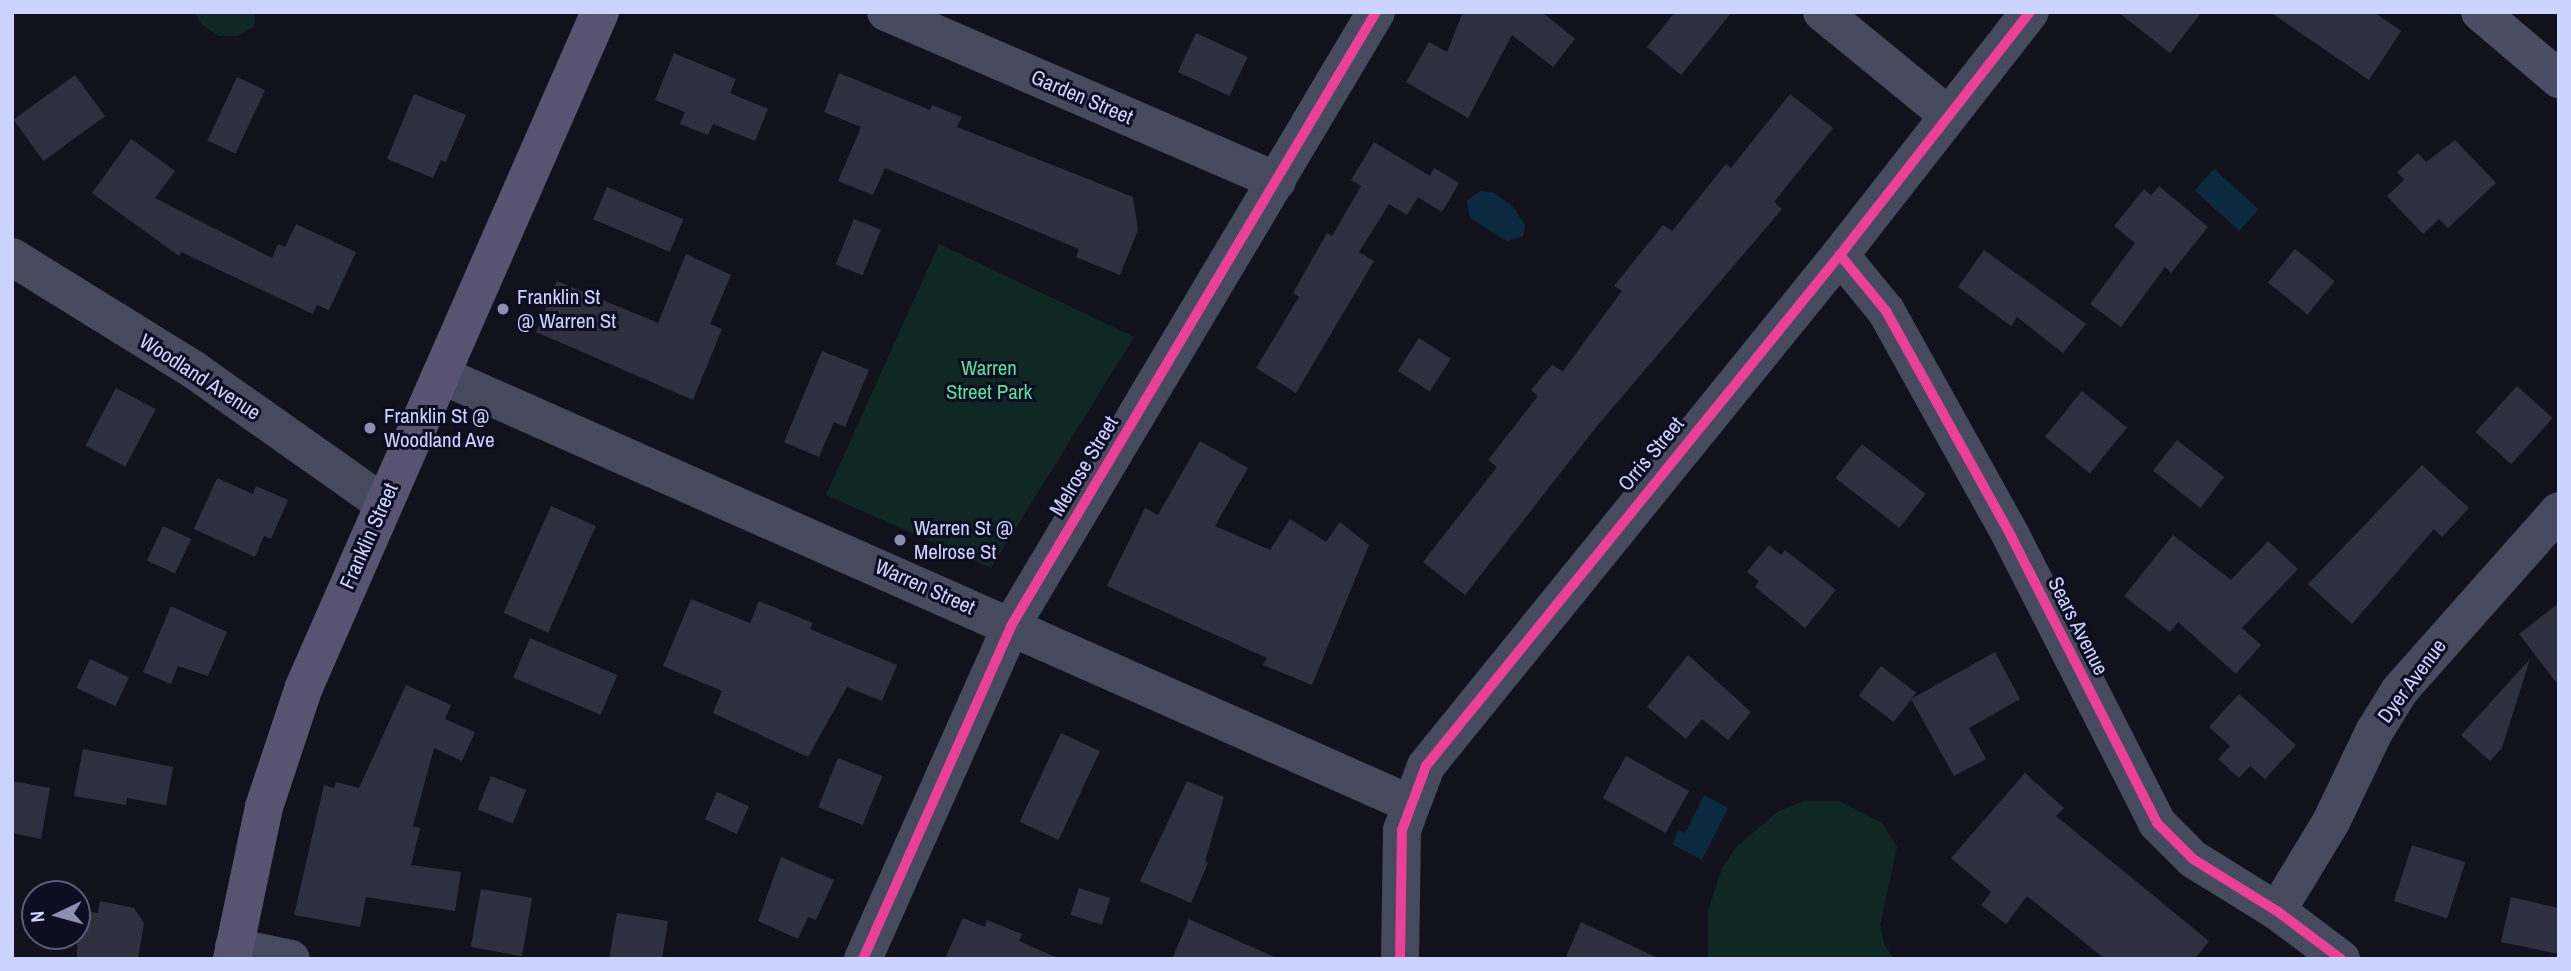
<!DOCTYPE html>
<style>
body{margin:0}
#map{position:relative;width:2571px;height:971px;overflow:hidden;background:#12121d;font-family:"Archivo Narrow",sans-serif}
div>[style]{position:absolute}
.green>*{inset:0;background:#102823}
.water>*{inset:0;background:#0c2a3f;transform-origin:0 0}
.building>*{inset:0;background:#2f303f;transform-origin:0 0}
.street>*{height:38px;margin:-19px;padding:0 19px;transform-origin:19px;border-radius:19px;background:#464a5e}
.secondary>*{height:38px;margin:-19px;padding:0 19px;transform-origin:19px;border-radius:19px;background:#494e64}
.primary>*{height:38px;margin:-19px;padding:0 19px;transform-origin:19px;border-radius:19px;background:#585371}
.cycleway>*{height:10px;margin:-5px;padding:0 5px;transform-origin:5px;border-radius:5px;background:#ea4096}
.dots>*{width:19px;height:19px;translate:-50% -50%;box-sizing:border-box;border:4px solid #0d0e21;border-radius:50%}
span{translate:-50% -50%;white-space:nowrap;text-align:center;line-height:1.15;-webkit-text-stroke:6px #0d0e21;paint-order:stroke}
.street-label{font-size:21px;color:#cdd3ff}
.poi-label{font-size:21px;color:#cdd3ff}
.left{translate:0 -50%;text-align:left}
.park-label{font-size:21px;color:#59df9f}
.frame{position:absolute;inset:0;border:14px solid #cdd3ff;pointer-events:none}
.north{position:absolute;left:21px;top:880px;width:70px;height:70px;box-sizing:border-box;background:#0d0e21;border:2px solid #5a5d7a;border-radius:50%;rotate:265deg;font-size:19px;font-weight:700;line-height:28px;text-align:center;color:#cdd3ff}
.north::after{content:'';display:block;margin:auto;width:24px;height:32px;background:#8c8fb0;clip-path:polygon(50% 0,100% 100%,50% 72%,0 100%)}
</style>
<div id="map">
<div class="green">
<i style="clip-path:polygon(194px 12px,255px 12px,254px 27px,237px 36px,219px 36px,202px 25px)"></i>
<i style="clip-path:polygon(939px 244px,1134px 337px,991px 568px,826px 495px)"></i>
<i style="clip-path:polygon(1804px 801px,1839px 801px,1882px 823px,1897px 847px,1880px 925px,1884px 944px,1894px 959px,1708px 959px,1708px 911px,1722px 868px,1737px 846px,1779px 811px)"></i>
</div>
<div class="water">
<i style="left:2214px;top:169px;width:60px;height:29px;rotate:42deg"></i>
<i style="clip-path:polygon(1480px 191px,1494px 193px,1513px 207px,1525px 225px,1523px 236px,1507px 241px,1470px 218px,1467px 200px)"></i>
<i style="clip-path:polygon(1704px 795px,1728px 808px,1702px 860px,1672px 844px,1679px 830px,1685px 833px)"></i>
</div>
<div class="building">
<i style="clip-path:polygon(1463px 12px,1542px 12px,1575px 39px,1553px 67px,1512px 35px,1468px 118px,1406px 82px,1429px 42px,1447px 52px)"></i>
<i style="clip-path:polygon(1675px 12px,1732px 12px,1681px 75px,1647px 47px)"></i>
<i style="clip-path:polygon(2118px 12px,2202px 12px,2170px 53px)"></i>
<i style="clip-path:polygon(2270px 12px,2374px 12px,2401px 31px,2369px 80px)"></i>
<i style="left:1196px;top:33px;width:57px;height:43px;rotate:25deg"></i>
<i style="clip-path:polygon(674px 53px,736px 79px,730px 93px,768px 109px,755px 141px,713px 124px,708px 135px,680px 124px,685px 112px,655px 100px)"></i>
<i style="clip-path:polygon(839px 73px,930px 110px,932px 105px,962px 117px,957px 127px,1133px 197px,1138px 230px,1120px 275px,1076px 257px,1079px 249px,885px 168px,873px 195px,838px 181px,861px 127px,824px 112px)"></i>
<i style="left:75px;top:75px;width:51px;height:76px;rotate:54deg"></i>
<i style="left:237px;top:77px;width:31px;height:70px;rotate:25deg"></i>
<i style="clip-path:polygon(414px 94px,466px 115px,446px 162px,441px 160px,433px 178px,387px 159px)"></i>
<i style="clip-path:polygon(1790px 94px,1833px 128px,1774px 202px,1782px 209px,1597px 426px,1465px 595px,1423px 562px,1497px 467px,1488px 460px,1538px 396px,1531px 390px,1552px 365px,1563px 371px,1622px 291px,1614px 286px,1663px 225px,1672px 231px,1726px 164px,1731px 168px)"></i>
<i style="clip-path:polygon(131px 139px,175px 171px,155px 198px,272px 258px,278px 244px,285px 247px,296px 224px,356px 252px,329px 310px,317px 305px,313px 314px,181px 252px,179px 256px,92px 193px)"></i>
<i style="clip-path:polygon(2455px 140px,2496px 183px,2448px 228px,2439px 219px,2423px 234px,2387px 196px,2404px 180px,2397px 172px,2418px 153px,2426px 162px)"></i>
<i style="clip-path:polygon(1374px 142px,1430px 176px,1434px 168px,1459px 183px,1442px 212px,1418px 197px,1407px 215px,1389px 204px,1359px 252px,1374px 261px,1296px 393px,1256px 368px,1299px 297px,1293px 293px,1327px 233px,1332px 236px,1361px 186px,1351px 180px)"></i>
<i style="clip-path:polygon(2159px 186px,2208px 227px,2171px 273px,2165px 267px,2121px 327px,2090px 304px,2135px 243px,2114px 226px,2144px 189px,2151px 195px)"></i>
<i style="left:607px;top:187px;width:83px;height:35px;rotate:23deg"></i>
<i style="left:854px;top:219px;width:29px;height:49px;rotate:22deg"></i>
<i style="left:2295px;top:249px;width:51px;height:43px;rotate:39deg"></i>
<i style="clip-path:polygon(1984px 250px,2086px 324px,2063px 353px,2017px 317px,2011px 326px,1958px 287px)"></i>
<i style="clip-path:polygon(686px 254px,731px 275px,710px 324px,722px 329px,693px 400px,536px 332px,557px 281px,658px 323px)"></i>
<i style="left:1419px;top:338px;width:38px;height:39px;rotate:33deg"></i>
<i style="clip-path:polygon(822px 351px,869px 370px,845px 427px,834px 422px,819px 457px,784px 442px)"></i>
<i style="left:2517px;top:386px;width:48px;height:62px;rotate:42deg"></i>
<i style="left:116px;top:388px;width:45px;height:65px;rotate:28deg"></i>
<i style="left:2082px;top:391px;width:58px;height:59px;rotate:39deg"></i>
<i style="left:2177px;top:440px;width:60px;height:39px;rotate:38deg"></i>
<i style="clip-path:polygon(1200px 441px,1248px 468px,1215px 526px,1270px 550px,1290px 519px,1326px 542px,1340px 522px,1369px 545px,1312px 685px,1263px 665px,1267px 658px,1107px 586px,1145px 508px,1158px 515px)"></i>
<i style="left:1862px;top:444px;width:81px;height:43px;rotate:38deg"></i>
<i style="clip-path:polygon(2422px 465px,2469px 508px,2442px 537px,2434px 529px,2352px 624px,2308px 584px)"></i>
<i style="clip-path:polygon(217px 478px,253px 494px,256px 486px,288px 500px,271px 539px,264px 536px,255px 557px,194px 529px)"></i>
<i style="left:551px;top:506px;width:49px;height:117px;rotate:24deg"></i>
<i style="left:163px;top:526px;width:31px;height:38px;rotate:25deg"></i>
<i style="clip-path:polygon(2173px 535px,2231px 580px,2268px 541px,2298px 569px,2242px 628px,2261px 645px,2236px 674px,2178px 622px,2170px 632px,2124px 596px)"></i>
<i style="clip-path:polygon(1769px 545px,1781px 555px,1785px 550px,1836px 590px,1805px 628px,1755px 587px,1759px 581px,1747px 572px)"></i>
<i style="clip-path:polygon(691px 599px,750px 623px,759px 601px,813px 623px,810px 629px,897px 665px,882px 701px,847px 687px,808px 757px,713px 713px,722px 691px,663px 666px)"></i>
<i style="clip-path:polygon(2559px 603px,2559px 686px,2519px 634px)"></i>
<i style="clip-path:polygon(171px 606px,227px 632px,208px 676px,178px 666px,171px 684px,143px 672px)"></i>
<i style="left:530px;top:638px;width:95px;height:43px;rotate:23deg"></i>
<i style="clip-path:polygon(1995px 652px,2020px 699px,1969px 728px,1986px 759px,1954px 776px,1911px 699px)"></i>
<i style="clip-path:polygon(1688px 655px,1751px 712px,1728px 740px,1702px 719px,1686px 739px,1647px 707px)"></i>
<i style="left:90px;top:659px;width:43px;height:32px;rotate:25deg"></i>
<i style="clip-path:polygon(2530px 659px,2502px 748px,2490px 761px,2461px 735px)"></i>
<i style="left:1881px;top:666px;width:44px;height:37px;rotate:37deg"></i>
<i style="clip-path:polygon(406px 685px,451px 705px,445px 719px,475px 732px,462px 761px,434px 748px,413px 826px,420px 828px,411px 865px,461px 872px,455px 911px,366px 897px,360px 927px,294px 915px,324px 785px,334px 788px,336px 782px,359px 788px)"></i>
<i style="clip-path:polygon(2239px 694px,2296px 745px,2265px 779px,2250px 766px,2239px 778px,2218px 759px,2230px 746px,2209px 727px)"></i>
<i style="left:1061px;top:733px;width:43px;height:98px;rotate:25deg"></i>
<i style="clip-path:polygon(83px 749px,173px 767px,166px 805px,127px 798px,126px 805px,74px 796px)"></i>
<i style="left:1626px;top:756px;width:72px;height:48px;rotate:29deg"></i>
<i style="left:838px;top:758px;width:48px;height:53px;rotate:22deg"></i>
<i style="clip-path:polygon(2025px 773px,2064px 808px,2056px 816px,2209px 941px,2195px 959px,2105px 959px,2027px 896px,2006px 924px,1981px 905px,1991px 892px,1951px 858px)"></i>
<i style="left:491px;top:776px;width:38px;height:36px;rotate:22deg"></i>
<i style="clip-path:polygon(12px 781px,50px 788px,41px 839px,12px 833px)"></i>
<i style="clip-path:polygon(1187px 781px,1224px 797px,1205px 861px,1208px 863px,1191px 903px,1140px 881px)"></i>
<i style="left:717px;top:792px;width:35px;height:30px;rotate:24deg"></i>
<i style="left:2412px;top:845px;width:56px;height:59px;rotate:18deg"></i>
<i style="clip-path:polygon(781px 857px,834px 880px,816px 920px,808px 917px,798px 939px,758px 921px)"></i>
<i style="left:1079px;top:888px;width:33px;height:28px;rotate:18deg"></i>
<i style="left:481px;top:889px;width:52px;height:59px;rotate:10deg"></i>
<i style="clip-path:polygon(2511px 897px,2559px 908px,2559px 954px,2501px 942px)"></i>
<i style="clip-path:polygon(100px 901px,134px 908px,144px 923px,138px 959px,77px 959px,77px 909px,98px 913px)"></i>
<i style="clip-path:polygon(617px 913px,668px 921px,662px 959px,609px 959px)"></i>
<i style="clip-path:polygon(963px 918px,985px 927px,987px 920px,1022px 934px,1019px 941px,1060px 959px,945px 959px)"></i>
<i style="clip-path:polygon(1189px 919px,1279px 959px,1172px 959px)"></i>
<i style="clip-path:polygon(1581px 922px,1660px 959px,1565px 959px)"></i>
</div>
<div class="street">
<i style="left:886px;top:12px;width:426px;rotate:23.4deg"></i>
<i style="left:1822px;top:12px;width:163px;rotate:39.3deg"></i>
<i style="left:1840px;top:255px;width:72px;rotate:50.6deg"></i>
<i style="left:1886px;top:311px;width:257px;rotate:60.9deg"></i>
<i style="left:2011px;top:536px;width:322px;rotate:63deg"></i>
<i style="left:2157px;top:823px;width:51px;rotate:45deg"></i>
<i style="left:2193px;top:859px;width:99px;rotate:31.8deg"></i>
<i style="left:2277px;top:911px;width:80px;rotate:36.9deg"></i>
<i style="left:12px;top:257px;width:214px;rotate:31.8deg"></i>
<i style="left:194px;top:370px;width:232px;rotate:35.2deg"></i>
<i style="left:441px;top:375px;width:1057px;rotate:23.87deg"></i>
<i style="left:2277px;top:911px;width:104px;rotate:-58.8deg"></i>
<i style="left:2331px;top:822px;width:100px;rotate:-64.5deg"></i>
<i style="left:2374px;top:732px;width:49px;rotate:-58.2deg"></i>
<i style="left:2400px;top:690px;width:239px;rotate:-48.4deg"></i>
<i style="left:234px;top:947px;width:58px;rotate:11.9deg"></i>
<i style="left:863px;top:959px;width:364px;rotate:-66deg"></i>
<i style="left:1011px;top:626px;width:714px;rotate:-59.27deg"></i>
<i style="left:1400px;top:959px;width:129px;rotate:-89.1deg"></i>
<i style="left:1402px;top:830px;width:68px;rotate:-69.4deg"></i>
<i style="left:1426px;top:766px;width:658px;rotate:-50.99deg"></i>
<i style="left:1840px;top:255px;width:308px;rotate:-52deg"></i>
</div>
<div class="secondary">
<i style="left:2480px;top:12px;width:104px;rotate:40.3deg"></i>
</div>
<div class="primary">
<i style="left:232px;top:959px;width:155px;rotate:-78.1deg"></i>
<i style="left:264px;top:807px;width:126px;rotate:-71.6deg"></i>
<i style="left:304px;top:687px;width:737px;rotate:-66.32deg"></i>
</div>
<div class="cycleway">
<i style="left:1840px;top:255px;width:72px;rotate:50.6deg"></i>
<i style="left:1886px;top:311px;width:257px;rotate:60.9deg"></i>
<i style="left:2011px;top:536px;width:322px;rotate:63deg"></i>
<i style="left:2157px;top:823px;width:51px;rotate:45deg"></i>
<i style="left:2193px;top:859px;width:99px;rotate:31.8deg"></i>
<i style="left:2277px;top:911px;width:80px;rotate:36.9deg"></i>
<i style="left:863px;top:959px;width:364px;rotate:-66deg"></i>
<i style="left:1011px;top:626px;width:714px;rotate:-59.27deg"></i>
<i style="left:1400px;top:959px;width:129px;rotate:-89.1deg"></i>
<i style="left:1402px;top:830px;width:68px;rotate:-69.4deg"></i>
<i style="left:1426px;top:766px;width:658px;rotate:-50.99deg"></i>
<i style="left:1840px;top:255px;width:308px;rotate:-52deg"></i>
</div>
<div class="dots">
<i style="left:503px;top:309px;background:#8c8fb0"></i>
<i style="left:370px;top:428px;background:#8c8fb0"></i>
<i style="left:900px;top:540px;background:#8c8fb0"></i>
</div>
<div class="street-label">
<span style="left:1082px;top:97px;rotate:23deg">Garden Street</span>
<span style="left:200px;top:377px;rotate:33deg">Woodland Avenue</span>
<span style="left:1651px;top:454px;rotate:-50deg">Orris Street</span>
<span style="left:1084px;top:466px;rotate:-59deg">Melrose Street</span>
<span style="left:369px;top:536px;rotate:-66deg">Franklin Street</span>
<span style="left:925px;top:587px;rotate:24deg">Warren Street</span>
<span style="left:2078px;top:626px;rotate:63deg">Sears Avenue</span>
<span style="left:2412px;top:681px;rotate:-53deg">Dyer Avenue</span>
</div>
<div class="poi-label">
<span class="left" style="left:517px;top:309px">Franklin St<br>@ Warren St</span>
<span class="left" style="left:384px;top:428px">Franklin St @<br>Woodland Ave</span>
<span class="left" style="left:914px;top:540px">Warren St @<br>Melrose St</span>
</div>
<div class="park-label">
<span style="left:989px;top:380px">Warren<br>Street Park</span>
</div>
<div class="frame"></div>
<div class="north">N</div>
</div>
